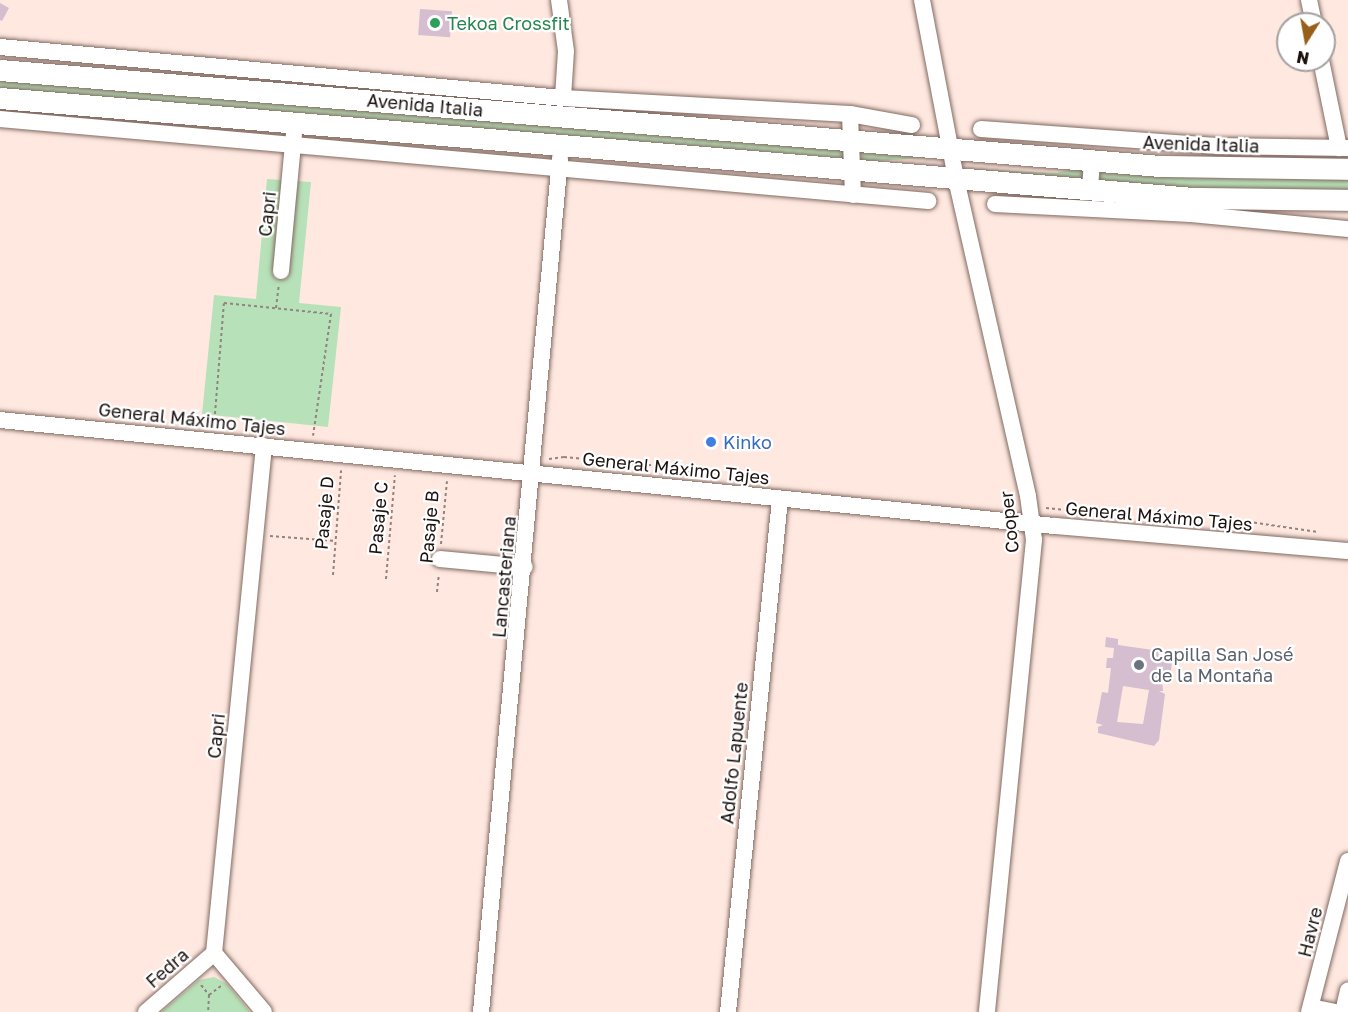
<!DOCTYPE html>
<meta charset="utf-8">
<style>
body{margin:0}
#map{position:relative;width:1348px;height:1012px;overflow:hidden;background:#fee8e0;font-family:"Golos Text",sans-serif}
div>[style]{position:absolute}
.green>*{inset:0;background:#b7e1b8}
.building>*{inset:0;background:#d4becf;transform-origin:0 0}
.path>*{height:2px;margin-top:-1px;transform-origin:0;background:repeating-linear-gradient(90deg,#93837e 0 3px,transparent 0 6px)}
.roads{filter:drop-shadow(0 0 2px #826a61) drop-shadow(0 0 2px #826a61)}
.minor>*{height:16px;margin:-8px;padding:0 8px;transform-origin:8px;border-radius:8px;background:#fff}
.major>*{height:21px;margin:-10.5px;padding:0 10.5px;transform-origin:10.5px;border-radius:10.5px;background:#fff}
.dots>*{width:16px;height:16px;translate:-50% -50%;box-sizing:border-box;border:3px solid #fff;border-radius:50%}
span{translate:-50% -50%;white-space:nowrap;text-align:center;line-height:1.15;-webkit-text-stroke:4.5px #fff;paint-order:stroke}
.leisure-label{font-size:18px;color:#27864d}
.left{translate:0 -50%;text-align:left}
.street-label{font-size:18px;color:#1b120f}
.shop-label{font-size:18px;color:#366cbe}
.worship-label{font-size:18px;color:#5b616d}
.north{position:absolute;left:1276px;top:12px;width:60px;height:60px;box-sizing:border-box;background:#fff;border:2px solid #a4a09f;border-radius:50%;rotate:191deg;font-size:16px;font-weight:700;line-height:24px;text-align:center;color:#1b120f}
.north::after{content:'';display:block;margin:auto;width:21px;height:27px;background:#975f1a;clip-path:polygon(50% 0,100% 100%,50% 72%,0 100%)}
</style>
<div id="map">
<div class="green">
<i style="clip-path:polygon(0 78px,844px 149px,844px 158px,0 91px)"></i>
<i style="clip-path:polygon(862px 150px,938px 157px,861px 162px)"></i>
<i style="clip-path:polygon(1075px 168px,1083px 169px,1085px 179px,968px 169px,1057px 173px)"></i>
<i style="clip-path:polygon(1101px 170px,1235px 179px,1348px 178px,1348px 192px,1272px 193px,1099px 182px)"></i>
<i style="clip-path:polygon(267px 179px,311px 182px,299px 303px,341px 307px,328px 427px,202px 414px,214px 295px,256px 299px)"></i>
<i style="clip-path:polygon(214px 977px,227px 984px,250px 1012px,161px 1012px,199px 980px)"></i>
</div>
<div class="building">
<i style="clip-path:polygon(0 3px,9px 8px,2px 21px,0 20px)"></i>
<i style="left:420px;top:9px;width:32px;height:26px;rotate:4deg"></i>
<i style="clip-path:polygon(evenodd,1106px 637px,1118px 639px,1118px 645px,1160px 651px,1159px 660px,1172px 662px,1170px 678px,1162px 677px,1163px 691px,1159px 691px,1165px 694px,1159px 740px,1154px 746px,1098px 733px,1098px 727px,1103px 725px,1096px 723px,1102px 692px,1108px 693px,1111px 668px,1106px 668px,1107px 658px,1113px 658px,1114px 648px,1105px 647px,1106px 637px,1123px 686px,1149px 690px,1143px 724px,1117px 722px,1123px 686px)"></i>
</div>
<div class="path">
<i style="left:276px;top:308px;width:24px;rotate:-83deg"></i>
<i style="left:214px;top:426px;width:123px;rotate:-85.4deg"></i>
<i style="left:224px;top:303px;width:108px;rotate:5.9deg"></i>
<i style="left:331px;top:314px;width:123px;rotate:98.4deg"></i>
<i style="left:549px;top:459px;width:15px;rotate:-8deg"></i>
<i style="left:564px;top:457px;width:107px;rotate:5.3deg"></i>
<i style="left:671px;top:467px;width:31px;rotate:13deg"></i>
<i style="left:1046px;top:508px;width:27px;rotate:6deg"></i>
<i style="left:1221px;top:524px;width:10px;rotate:-29deg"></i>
<i style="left:1230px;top:519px;width:89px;rotate:8.4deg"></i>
<i style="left:270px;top:536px;width:66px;rotate:4.3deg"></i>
<i style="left:441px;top:544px;width:63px;rotate:-84.6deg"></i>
<i style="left:333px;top:575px;width:105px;rotate:-85.6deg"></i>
<i style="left:386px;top:579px;width:104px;rotate:-85.1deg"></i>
<i style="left:437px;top:592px;width:18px;rotate:-84deg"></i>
<i style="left:201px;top:985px;width:13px;rotate:51deg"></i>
<i style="left:209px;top:995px;width:17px;rotate:93deg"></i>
<i style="left:209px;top:995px;width:15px;rotate:-37deg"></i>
</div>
<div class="roads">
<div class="minor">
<i style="left:559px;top:0;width:51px;rotate:82.2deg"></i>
<i style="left:566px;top:51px;width:47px;rotate:93.7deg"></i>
<i style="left:922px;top:0;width:182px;rotate:79.2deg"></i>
<i style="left:956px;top:179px;width:325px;rotate:77.2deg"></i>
<i style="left:1028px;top:496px;width:44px;rotate:82.2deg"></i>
<i style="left:1034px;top:540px;width:474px;rotate:95.7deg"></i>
<i style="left:1309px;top:0;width:25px;rotate:78deg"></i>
<i style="left:0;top:47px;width:565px;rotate:5.18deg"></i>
<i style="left:563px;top:98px;width:287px;rotate:3.2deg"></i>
<i style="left:850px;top:114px;width:63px;rotate:10.1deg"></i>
<i style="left:1321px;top:60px;width:90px;rotate:78.4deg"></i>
<i style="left:850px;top:114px;width:81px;rotate:87.9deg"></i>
<i style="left:0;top:119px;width:932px;rotate:5.05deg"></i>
<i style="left:981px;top:129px;width:236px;rotate:4.1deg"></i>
<i style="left:1216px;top:146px;width:132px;rotate:0.9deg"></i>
<i style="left:1090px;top:189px;width:29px;rotate:-86deg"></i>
<i style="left:995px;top:204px;width:196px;rotate:2.9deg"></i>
<i style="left:1191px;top:214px;width:158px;rotate:5.5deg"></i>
<i style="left:281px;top:271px;width:138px;rotate:-84.6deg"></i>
<i style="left:0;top:420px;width:1060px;rotate:5.74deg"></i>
<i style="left:1055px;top:526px;width:294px;rotate:4.9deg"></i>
<i style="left:264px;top:446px;width:509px;rotate:95.63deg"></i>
<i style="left:214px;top:953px;width:77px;rotate:49.7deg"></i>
<i style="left:440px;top:559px;width:85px;rotate:5.4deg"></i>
<i style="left:1311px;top:1007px;width:25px;rotate:12deg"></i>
<i style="left:146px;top:1012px;width:90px;rotate:-40.9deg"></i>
<i style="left:481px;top:1012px;width:857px;rotate:-84.71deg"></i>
<i style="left:728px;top:1012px;width:516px;rotate:-84.21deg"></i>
<i style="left:1309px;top:1012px;width:156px;rotate:-75.5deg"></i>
<i style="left:1343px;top:1012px;width:22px;rotate:-77deg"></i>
</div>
<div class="major">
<i style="left:0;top:70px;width:1164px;rotate:4.73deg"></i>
<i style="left:1160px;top:166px;width:188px;rotate:0.9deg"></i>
<i style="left:0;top:98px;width:1197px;rotate:4.79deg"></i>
<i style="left:1193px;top:198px;width:155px;rotate:0.7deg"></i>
</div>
</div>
<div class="dots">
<i style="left:435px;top:23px;background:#2e9e5b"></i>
<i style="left:711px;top:442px;background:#3f7fe0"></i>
<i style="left:1139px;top:665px;background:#6b7280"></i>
</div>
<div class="leisure-label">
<span class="left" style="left:447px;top:23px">Tekoa Crossfit</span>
</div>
<div class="street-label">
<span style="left:425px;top:105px;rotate:5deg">Avenida Italia</span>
<span style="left:1201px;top:144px;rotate:2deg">Avenida Italia</span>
<span style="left:267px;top:214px;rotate:-84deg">Capri</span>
<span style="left:192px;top:419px;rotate:6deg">General Máximo Tajes</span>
<span style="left:676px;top:468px;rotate:6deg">General Máximo Tajes</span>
<span style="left:324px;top:513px;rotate:-85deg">Pasaje D</span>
<span style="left:1159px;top:516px;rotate:5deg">General Máximo Tajes</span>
<span style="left:378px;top:518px;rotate:-85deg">Pasaje C</span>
<span style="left:1009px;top:522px;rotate:-96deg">Cooper</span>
<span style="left:429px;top:527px;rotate:-85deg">Pasaje B</span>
<span style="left:504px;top:577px;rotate:-85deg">Lancasteriana</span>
<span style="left:216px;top:736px;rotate:-84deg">Capri</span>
<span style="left:734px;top:753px;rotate:-84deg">Adolfo Lapuente</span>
<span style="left:1310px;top:932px;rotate:-76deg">Havre</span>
<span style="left:167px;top:968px;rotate:-41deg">Fedra</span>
</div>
<div class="shop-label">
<span class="left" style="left:723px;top:442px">Kinko</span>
</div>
<div class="worship-label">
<span class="left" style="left:1151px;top:665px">Capilla San José<br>de la Montaña</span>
</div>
<div class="north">N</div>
</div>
